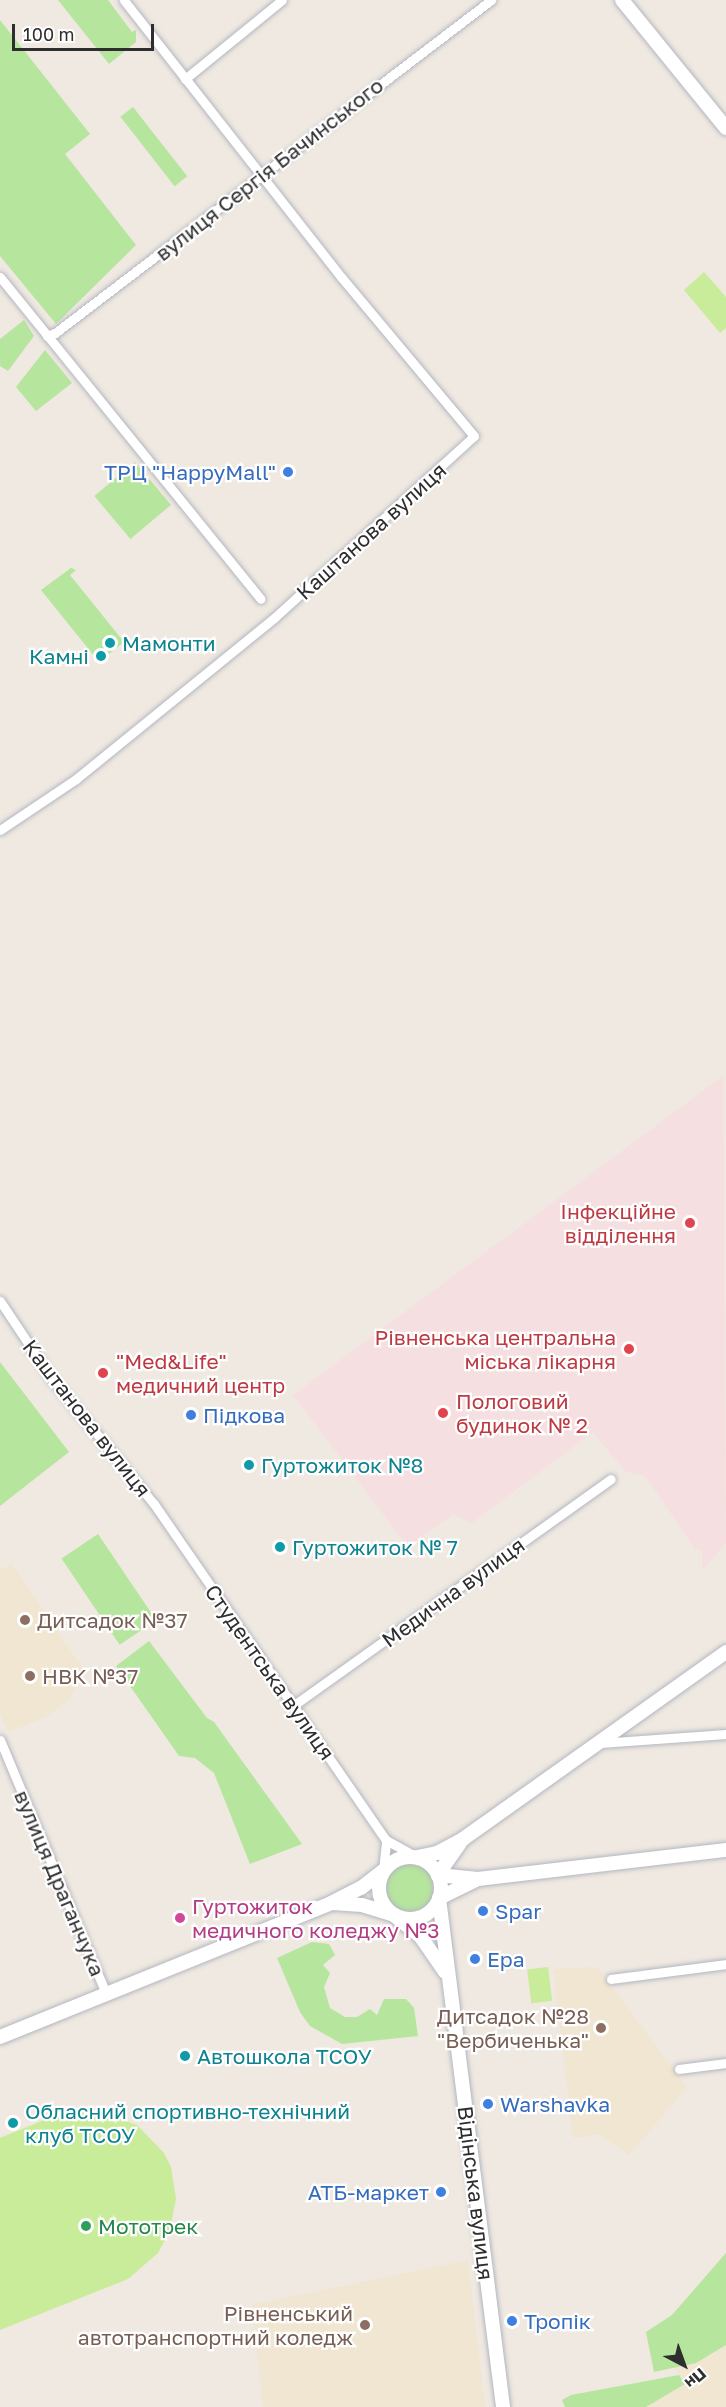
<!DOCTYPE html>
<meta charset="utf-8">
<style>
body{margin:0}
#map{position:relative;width:726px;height:2407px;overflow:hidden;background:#efe9e1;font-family:"Golos Text",sans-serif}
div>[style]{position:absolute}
.education>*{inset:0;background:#f0e6d1}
.medical>*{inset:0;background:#f5dfe0}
.green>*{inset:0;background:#b6e59e;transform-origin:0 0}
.round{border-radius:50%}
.pitch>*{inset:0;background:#c9ec9a;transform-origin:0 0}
.roads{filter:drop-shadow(0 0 2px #b4b7c1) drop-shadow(0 0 2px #b4b7c1)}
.street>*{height:9px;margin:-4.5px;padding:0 4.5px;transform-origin:4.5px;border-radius:4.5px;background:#fff}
.secondary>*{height:14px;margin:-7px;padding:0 7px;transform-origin:7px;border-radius:7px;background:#fff}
.secondary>.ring{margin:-7px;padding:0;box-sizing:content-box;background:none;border:14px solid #fff;border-radius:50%}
.dots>*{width:16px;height:16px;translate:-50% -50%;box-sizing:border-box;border:3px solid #fff;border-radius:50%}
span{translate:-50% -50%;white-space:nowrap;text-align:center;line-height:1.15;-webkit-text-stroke:4.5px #fff;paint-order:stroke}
.street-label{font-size:21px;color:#2e2e2e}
.shop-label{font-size:21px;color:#366cbe}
.right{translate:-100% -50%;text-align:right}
.left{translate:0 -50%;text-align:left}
.culture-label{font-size:21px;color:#0d838f}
.health-label{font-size:21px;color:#be3a42}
.education-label{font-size:21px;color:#785e54}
.hotel-label{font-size:21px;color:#b23c85}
.leisure-label{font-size:21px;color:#27864d}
.north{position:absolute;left:654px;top:2335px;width:60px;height:60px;-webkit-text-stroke:4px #fff;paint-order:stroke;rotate:139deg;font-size:16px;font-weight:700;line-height:24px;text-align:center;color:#2e2e2e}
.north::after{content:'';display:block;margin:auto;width:21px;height:27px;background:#2e2e2e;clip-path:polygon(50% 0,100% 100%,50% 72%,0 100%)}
.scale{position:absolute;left:12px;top:24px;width:142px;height:27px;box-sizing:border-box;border:3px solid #2e2e2e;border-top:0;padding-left:8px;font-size:18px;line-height:21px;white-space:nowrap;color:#2e2e2e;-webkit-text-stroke:4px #fff;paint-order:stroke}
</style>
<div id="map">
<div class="education">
<i style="clip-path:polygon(12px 1564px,84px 1670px,69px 1700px,46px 1717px,8px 1732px,0 1713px,0 1570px)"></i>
<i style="clip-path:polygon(597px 1967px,687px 2087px,629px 2155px,599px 2134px,573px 2138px,553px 1969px)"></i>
<i style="clip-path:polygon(726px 2253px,726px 2407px,646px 2407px,685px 2384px,675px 2368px,654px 2372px,646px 2332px,672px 2315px)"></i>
<i style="clip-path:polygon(468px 2260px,485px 2407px,263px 2407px,252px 2305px)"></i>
</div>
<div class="medical">
<i style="clip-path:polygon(723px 1076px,726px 1543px,703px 1570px,702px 1550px,695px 1549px,645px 1476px,625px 1471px,593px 1432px,472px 1523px,453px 1514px,408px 1547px,293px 1395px)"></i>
</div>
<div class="green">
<i style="clip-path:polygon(58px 0,108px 0,132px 32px,136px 30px,136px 42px,109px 64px)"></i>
<i style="clip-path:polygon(0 20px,90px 134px,65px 154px,136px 245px,56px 324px,0 256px)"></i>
<i style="left:133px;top:107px;width:88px;height:16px;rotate:52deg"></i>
<i style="clip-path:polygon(24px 320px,34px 336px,8px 371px,0 366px,0 339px)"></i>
<i style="clip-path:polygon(45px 350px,72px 383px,36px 411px,16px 387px)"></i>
<i style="left:135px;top:462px;width:56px;height:53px;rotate:50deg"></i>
<i style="clip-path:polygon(71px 568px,76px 570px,70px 575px,124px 642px,99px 662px,41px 590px)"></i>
<i style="clip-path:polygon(0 1362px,69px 1452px,0 1506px)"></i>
<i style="left:98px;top:1534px;width:104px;height:44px;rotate:56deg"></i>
<i style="clip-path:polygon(149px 1641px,207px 1718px,214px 1722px,302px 1844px,250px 1864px,214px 1773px,195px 1758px,179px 1756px,116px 1666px)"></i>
<i class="round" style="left:384px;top:1863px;width:50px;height:50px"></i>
<i style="clip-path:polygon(312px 1942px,329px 1944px,335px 1955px,323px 1965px,330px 1973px,324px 1987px,330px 2008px,345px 2017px,357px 2017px,370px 2009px,377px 2015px,384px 1999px,406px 1999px,414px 2008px,418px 2036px,342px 2044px,310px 2026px,300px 2012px,277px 1958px)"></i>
<i style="clip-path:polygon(726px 2253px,726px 2345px,696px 2363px,654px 2372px,646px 2332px,672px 2315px)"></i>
<i style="clip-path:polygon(679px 2375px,685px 2384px,646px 2407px,565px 2407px,562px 2400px,571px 2395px)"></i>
</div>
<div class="pitch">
<i style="clip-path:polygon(704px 272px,726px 297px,726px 328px,720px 333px,684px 290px)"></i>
<i style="left:548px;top:1967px;width:34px;height:21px;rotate:83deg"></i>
<i style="clip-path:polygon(85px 2112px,103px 2113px,137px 2125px,164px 2153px,171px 2167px,176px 2199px,169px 2233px,158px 2253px,128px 2279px,0 2330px,0 2138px,44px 2120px)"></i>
</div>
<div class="roads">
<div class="street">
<i style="left:185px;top:79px;width:125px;rotate:-39.2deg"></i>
<i style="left:0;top:277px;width:414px;rotate:51deg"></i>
<i style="left:47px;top:336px;width:9px;rotate:-21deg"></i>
<i style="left:55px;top:333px;width:549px;rotate:-37.37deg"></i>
<i style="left:0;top:830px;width:92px;rotate:-33.9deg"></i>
<i style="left:76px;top:779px;width:255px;rotate:-39.1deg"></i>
<i style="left:274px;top:618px;width:270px;rotate:-42.3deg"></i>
<i style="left:474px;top:436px;width:207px;rotate:-129.9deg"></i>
<i style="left:341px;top:277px;width:352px;rotate:-128.1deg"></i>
<i style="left:0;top:1301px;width:94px;rotate:56.3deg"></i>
<i style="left:52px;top:1379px;width:161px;rotate:50.8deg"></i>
<i style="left:154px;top:1504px;width:408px;rotate:55.4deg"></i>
<i style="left:386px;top:1840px;width:35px;rotate:29deg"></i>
<i style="left:294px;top:1705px;width:389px;rotate:-35.5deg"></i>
<i style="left:0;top:1740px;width:274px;rotate:67.3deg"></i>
<i style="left:600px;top:1743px;width:126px;rotate:-4.1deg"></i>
<i style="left:383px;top:1871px;width:31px;rotate:-84deg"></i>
<i style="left:611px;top:1979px;width:116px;rotate:-7.4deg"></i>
<i style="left:679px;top:2069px;width:47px;rotate:-7.3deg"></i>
</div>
<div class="secondary">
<i style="left:622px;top:0;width:165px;rotate:50.9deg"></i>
<i style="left:460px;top:1843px;width:39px;rotate:125deg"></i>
<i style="left:438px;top:1875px;width:40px;rotate:5.7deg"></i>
<i style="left:478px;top:1879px;width:250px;rotate:-6.7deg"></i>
<i class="ring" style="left:379px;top:1857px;width:48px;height:48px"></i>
<i style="left:417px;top:1857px;width:20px;rotate:-11deg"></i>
<i style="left:437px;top:1853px;width:30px;rotate:-28deg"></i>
<i style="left:463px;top:1839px;width:323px;rotate:-35.4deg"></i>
<i style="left:478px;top:1879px;width:43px;rotate:154deg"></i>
<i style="left:439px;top:1898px;width:513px;rotate:82.83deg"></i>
<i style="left:333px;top:1903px;width:29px;rotate:4deg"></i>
<i style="left:362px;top:1905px;width:34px;rotate:17deg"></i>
<i style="left:394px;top:1915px;width:35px;rotate:39deg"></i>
<i style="left:421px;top:1937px;width:42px;rotate:55.6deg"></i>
<i style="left:0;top:2037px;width:357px;rotate:-22deg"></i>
<i style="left:331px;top:1903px;width:34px;rotate:-27deg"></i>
<i style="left:361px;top:1888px;width:28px;rotate:-38deg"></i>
</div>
</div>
<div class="dots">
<i style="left:288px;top:472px;background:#3f7fe0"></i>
<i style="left:110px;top:643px;background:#0f9aa8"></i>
<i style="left:101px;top:656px;background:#0f9aa8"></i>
<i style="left:690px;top:1223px;background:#e0444e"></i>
<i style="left:629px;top:1349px;background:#e0444e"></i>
<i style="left:103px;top:1373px;background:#e0444e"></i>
<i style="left:443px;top:1413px;background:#e0444e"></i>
<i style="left:191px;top:1415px;background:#3f7fe0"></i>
<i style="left:249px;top:1465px;background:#0f9aa8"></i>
<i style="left:280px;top:1547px;background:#0f9aa8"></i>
<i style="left:25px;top:1620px;background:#8d6e63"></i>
<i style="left:30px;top:1676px;background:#8d6e63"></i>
<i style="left:483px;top:1911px;background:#3f7fe0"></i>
<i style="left:180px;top:1918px;background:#d1479c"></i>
<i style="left:475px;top:1959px;background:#3f7fe0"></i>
<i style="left:601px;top:2028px;background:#8d6e63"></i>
<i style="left:185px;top:2056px;background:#0f9aa8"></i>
<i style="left:488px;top:2104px;background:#3f7fe0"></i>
<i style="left:13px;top:2123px;background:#0f9aa8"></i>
<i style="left:441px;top:2192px;background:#3f7fe0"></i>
<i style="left:86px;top:2226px;background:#2e9e5b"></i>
<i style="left:512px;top:2321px;background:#3f7fe0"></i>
<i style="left:365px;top:2325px;background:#8d6e63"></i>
</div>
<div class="street-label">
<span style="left:269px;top:169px;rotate:-38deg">вулиця Сергія Бачинського</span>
<span style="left:371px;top:531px;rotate:-42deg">Каштанова вулиця</span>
<span style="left:87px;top:1418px;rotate:52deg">Каштанова вулиця</span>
<span style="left:453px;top:1592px;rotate:-36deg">Медична вулиця</span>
<span style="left:270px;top:1672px;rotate:55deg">Студентська вулиця</span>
<span style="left:60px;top:1883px;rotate:67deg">вулиця Драганчука</span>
<span style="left:476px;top:2193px;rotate:83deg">Відінська вулиця</span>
</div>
<div class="shop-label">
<span class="right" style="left:276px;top:472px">ТРЦ "HappyMall"</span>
<span class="left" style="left:203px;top:1415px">Підкова</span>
<span class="left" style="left:495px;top:1911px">Spar</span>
<span class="left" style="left:487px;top:1959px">Ера</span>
<span class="left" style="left:500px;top:2104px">Warshavka</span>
<span class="right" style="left:429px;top:2192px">АТБ-маркет</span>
<span class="left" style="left:524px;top:2321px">Тропік</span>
</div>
<div class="culture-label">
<span class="left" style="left:122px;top:643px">Мамонти</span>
<span class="right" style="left:89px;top:656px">Камні</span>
<span class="left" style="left:261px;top:1465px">Гуртожиток №8</span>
<span class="left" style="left:292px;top:1547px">Гуртожиток № 7</span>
<span class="left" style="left:197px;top:2056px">Автошкола ТСОУ</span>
<span class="left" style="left:25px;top:2123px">Обласний спортивно-технічний<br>клуб ТСОУ</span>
</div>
<div class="health-label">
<span class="right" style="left:676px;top:1223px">Інфекційне<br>відділення</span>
<span class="right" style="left:616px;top:1349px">Рівненська центральна<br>міська лікарня</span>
<span class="left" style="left:116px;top:1373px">"Med&amp;Life"<br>медичний центр</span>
<span class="left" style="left:456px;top:1413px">Пологовий<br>будинок № 2</span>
</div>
<div class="education-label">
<span class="left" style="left:37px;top:1620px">Дитсадок №37</span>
<span class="left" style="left:42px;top:1676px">НВК №37</span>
<span class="right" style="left:589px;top:2028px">Дитсадок №28<br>"Вербиченька"</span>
<span class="right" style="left:353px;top:2325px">Рівненський<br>автотранспортний коледж</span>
</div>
<div class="hotel-label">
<span class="left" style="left:192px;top:1918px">Гуртожиток<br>медичного коледжу №3</span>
</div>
<div class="leisure-label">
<span class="left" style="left:98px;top:2226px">Мототрек</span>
</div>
<div class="north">Пн</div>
<div class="scale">100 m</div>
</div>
